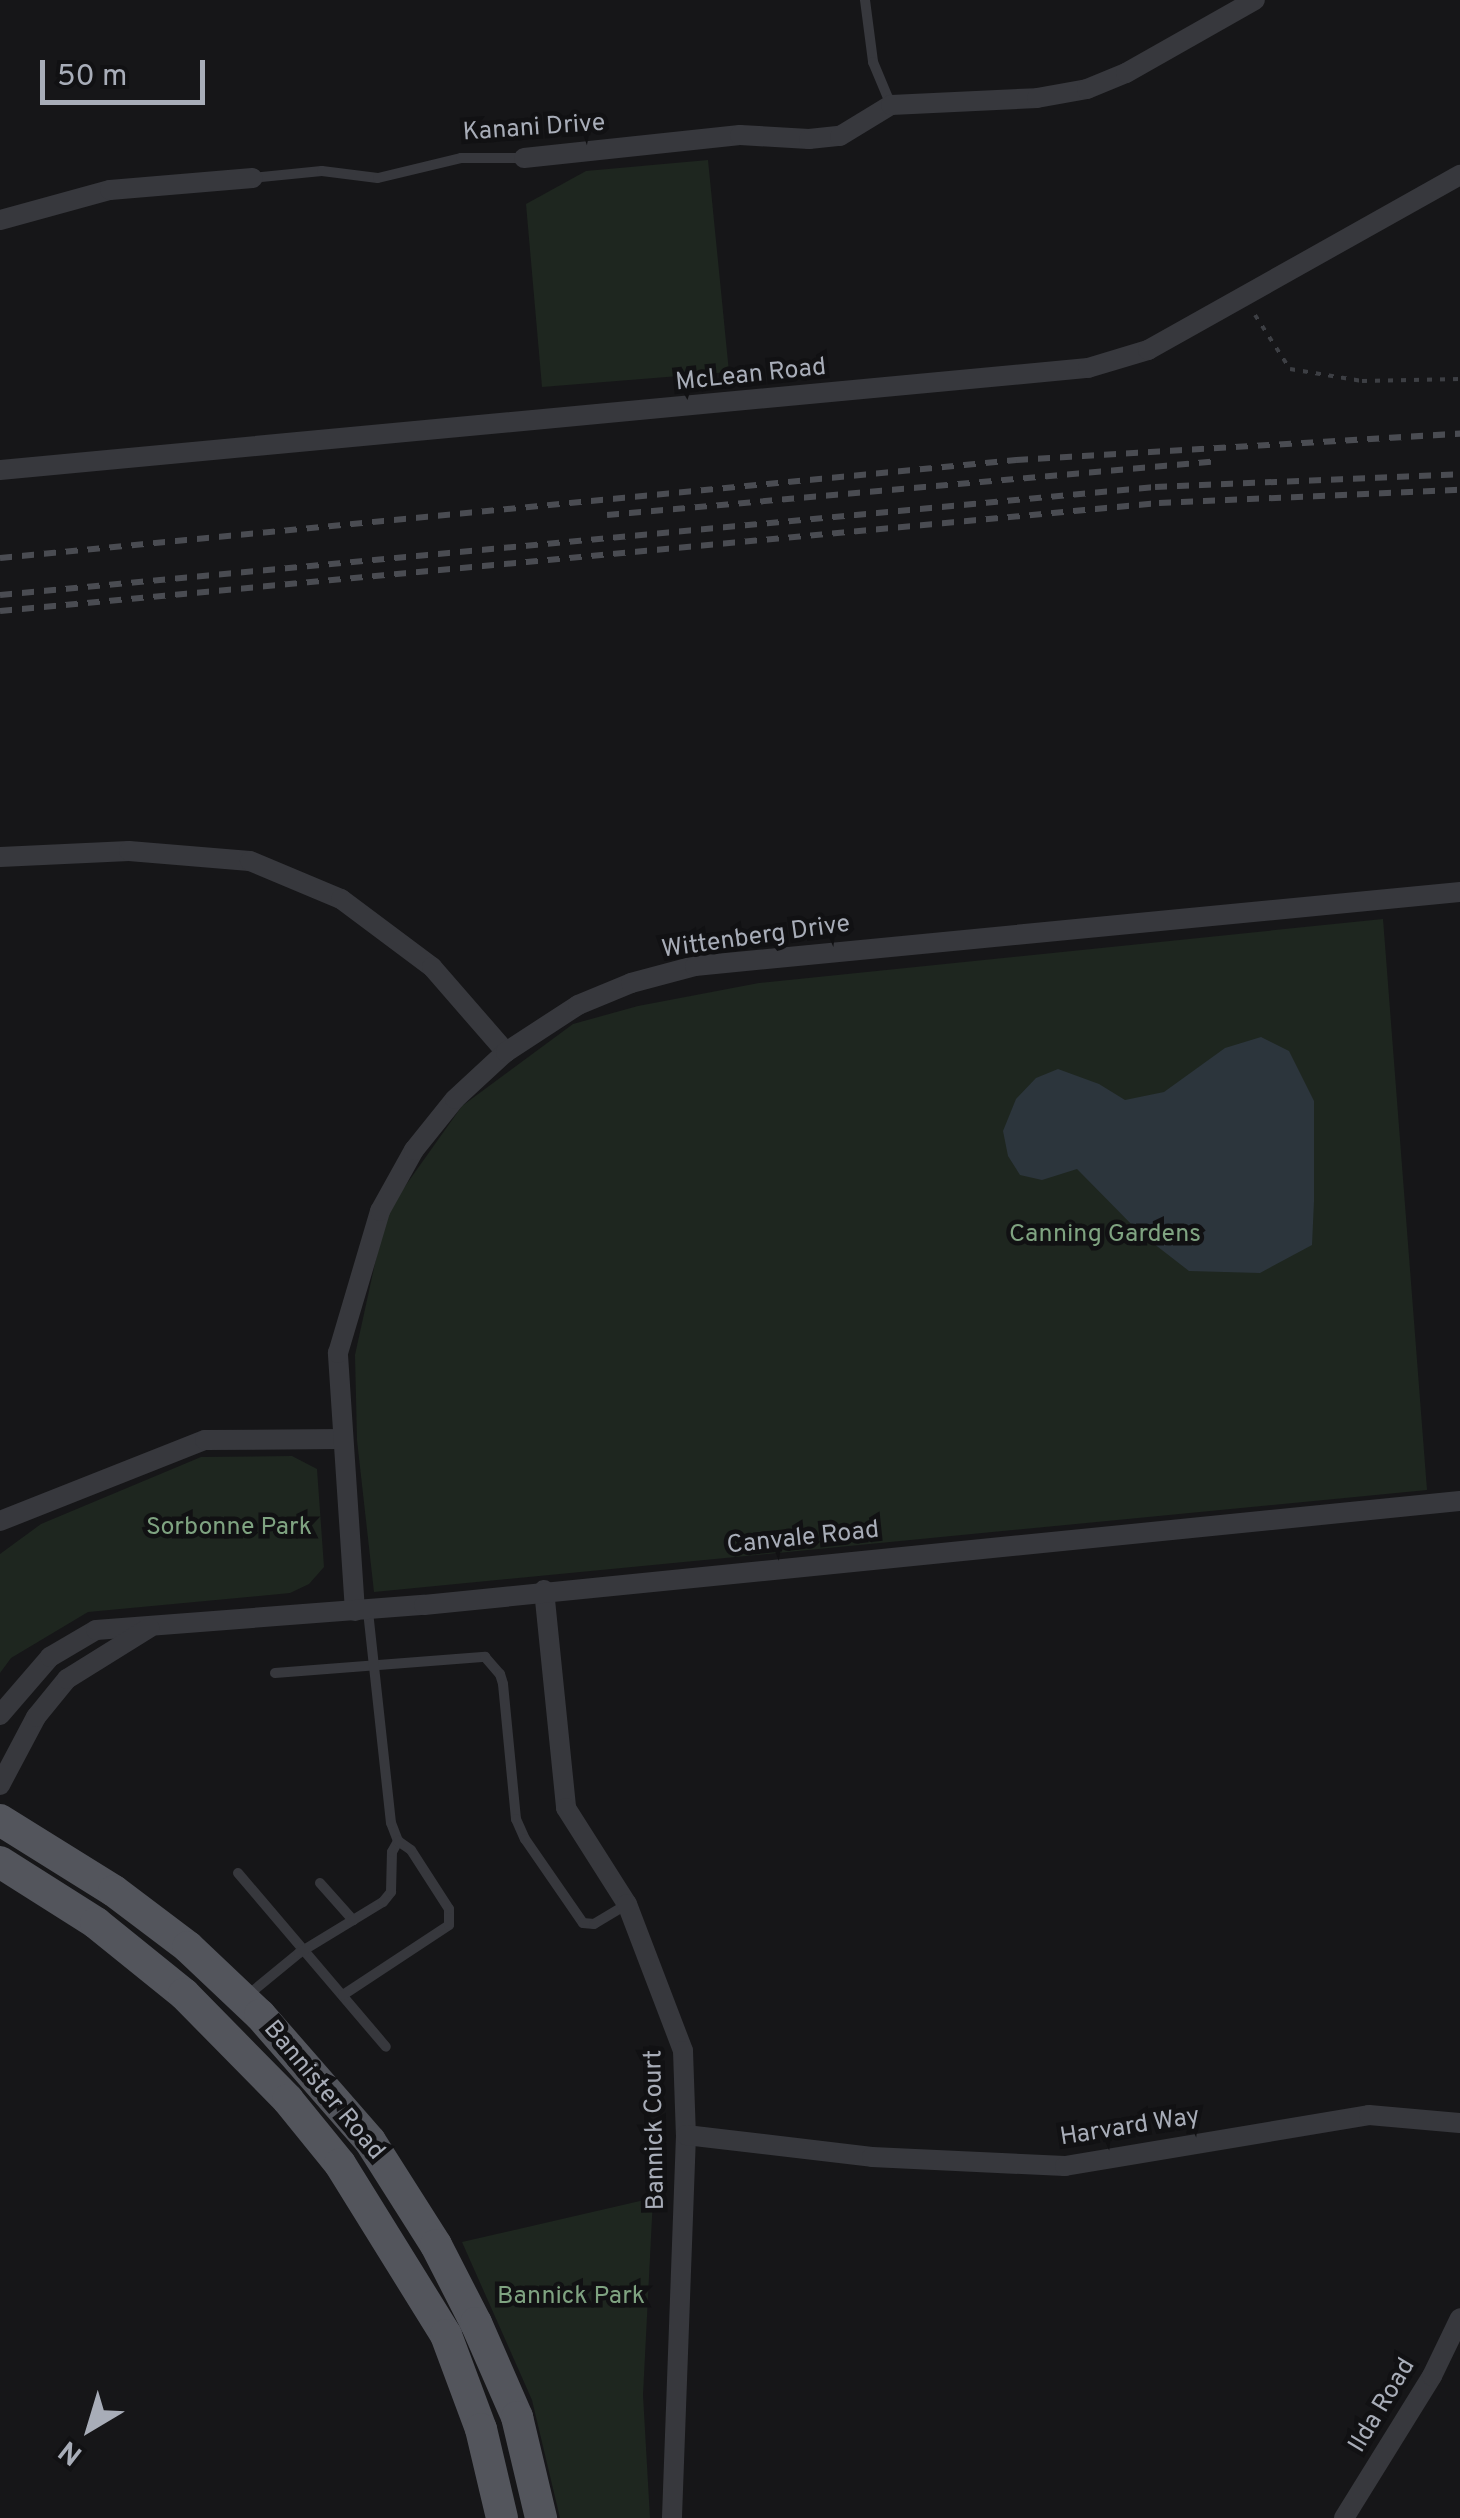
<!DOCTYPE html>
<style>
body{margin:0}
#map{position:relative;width:1460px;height:2518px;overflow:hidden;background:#161618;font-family:Overpass,sans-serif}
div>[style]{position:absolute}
.green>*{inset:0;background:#1e261f}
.water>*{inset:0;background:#2c353c}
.path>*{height:4px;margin-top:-2px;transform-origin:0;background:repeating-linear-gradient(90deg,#3d3f44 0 5px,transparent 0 13px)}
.lane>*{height:10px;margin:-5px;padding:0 5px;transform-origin:5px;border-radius:5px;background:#37383d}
.street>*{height:20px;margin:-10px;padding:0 10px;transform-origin:10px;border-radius:10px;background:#37383d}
.primary>*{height:32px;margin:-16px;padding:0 16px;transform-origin:16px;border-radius:16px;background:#53555c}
.rail>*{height:6px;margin-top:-3px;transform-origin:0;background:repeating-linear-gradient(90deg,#4a4c52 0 12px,transparent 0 22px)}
span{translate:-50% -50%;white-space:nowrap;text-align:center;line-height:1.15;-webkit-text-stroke:9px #111113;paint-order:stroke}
.street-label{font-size:25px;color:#a8adb8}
.park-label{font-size:25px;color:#7fa381}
.north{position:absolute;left:40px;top:2378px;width:100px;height:100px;-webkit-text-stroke:8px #111113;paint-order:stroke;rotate:218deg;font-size:28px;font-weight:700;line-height:40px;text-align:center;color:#a8adb8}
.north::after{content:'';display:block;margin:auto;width:35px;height:45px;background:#a8adb8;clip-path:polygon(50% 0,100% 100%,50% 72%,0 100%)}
.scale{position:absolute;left:40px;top:60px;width:165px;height:45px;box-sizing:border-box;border:5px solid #a8adb8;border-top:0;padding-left:12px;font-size:30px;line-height:35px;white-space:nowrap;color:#a8adb8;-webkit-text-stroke:8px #111113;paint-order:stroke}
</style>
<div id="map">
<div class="green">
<i style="clip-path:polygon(708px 160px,729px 372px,542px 387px,526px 204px,586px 171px)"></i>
<i style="clip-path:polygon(1383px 919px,1427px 1490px,374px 1592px,357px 1440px,355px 1355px,386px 1213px,462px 1106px,573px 1024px,638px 1006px,759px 983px)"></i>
<i style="clip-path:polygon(292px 1456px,317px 1469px,324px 1567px,309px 1584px,290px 1593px,88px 1612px,11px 1658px,0 1673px,0 1554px,41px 1524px,201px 1457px)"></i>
<i style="clip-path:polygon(653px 2198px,643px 2395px,650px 2518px,560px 2518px,532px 2400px,462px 2242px)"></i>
</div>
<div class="water">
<i style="clip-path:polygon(1261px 1037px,1289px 1051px,1314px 1101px,1314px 1201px,1312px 1245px,1260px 1273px,1189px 1271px,1140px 1233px,1077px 1169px,1042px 1180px,1020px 1175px,1008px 1156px,1003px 1131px,1016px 1099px,1036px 1078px,1058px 1069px,1099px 1084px,1125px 1100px,1164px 1092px,1225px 1048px)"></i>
</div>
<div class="path">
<i style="left:1255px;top:315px;width:64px;rotate:57.1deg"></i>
<i style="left:1290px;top:369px;width:73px;rotate:9.5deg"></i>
<i style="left:1362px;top:381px;width:98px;rotate:-1.2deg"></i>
</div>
<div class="lane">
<i style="left:865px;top:0;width:63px;rotate:82.6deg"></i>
<i style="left:873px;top:62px;width:47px;rotate:67.3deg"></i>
<i style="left:252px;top:178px;width:70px;rotate:-5.7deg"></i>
<i style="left:322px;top:171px;width:56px;rotate:7.1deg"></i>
<i style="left:378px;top:178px;width:85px;rotate:-13.5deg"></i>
<i style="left:461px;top:158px;width:63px"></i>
<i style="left:275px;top:1673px;width:211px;rotate:-4.4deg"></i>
<i style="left:485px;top:1657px;width:23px;rotate:49deg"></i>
<i style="left:500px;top:1674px;width:10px;rotate:73deg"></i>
<i style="left:503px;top:1684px;width:136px;rotate:84.5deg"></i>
<i style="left:516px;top:1819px;width:22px;rotate:66deg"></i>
<i style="left:525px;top:1839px;width:102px;rotate:55.4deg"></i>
<i style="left:583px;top:1923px;width:11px;rotate:5deg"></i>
<i style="left:594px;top:1924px;width:39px;rotate:-31deg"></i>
<i style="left:238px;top:1873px;width:228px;rotate:49.6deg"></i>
<i style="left:320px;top:1883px;width:50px;rotate:48.3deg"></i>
<i style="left:248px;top:1995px;width:66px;rotate:-39.5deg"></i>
<i style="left:299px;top:1953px;width:98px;rotate:-31.3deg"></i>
<i style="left:383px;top:1902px;width:13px;rotate:-51deg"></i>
<i style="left:391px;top:1892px;width:40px;rotate:-88.6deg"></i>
<i style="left:392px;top:1852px;width:13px;rotate:-61deg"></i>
<i style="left:398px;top:1841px;width:19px;rotate:-111deg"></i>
<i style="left:391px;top:1823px;width:214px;rotate:-96.2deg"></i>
<i style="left:343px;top:1995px;width:127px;rotate:-33.4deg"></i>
<i style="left:449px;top:1925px;width:16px;rotate:-90deg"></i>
<i style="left:449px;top:1909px;width:70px;rotate:-122.8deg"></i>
<i style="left:411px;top:1850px;width:16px;rotate:-145deg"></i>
</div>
<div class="street">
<i style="left:524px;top:158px;width:217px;rotate:-6.1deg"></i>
<i style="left:740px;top:135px;width:69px;rotate:3.3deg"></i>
<i style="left:809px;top:139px;width:31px;rotate:-6deg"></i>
<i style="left:840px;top:136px;width:60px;rotate:-31.3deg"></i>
<i style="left:891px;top:105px;width:146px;rotate:-2.7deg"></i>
<i style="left:1037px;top:98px;width:51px;rotate:-10.2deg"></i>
<i style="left:1087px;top:89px;width:42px;rotate:-22.3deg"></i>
<i style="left:1126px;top:73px;width:148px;rotate:-29.5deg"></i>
<i style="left:0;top:220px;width:114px;rotate:-15.3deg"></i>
<i style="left:110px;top:190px;width:143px;rotate:-4.8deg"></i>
<i style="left:0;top:470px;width:1093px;rotate:-5.36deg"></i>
<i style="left:1088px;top:368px;width:63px;rotate:-16.7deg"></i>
<i style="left:1148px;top:350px;width:358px;rotate:-29.3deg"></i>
<i style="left:0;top:857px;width:129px;rotate:-2.7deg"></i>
<i style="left:129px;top:851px;width:121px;rotate:4.7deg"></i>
<i style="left:250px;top:861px;width:99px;rotate:22.7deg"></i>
<i style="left:341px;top:899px;width:114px;rotate:36.8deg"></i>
<i style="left:432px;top:967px;width:113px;rotate:49deg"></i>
<i style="left:0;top:1521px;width:220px;rotate:-21.6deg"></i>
<i style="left:205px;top:1440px;width:136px;rotate:-0.4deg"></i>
<i style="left:544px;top:1590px;width:219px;rotate:84.2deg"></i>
<i style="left:566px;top:1808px;width:114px;rotate:57.6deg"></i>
<i style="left:627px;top:1904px;width:157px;rotate:69.1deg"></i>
<i style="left:683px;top:2051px;width:84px;rotate:88deg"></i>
<i style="left:686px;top:2135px;width:383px;rotate:92.1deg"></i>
<i style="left:355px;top:1611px;width:259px;rotate:-93.8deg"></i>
<i style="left:338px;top:1353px;width:148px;rotate:-73.5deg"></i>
<i style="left:380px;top:1211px;width:70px;rotate:-60.9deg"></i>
<i style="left:414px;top:1150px;width:65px;rotate:-51.2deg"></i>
<i style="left:455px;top:1099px;width:69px;rotate:-42.7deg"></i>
<i style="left:506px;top:1052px;width:86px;rotate:-33.1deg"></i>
<i style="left:578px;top:1005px;width:57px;rotate:-22.5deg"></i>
<i style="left:631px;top:983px;width:66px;rotate:-14.9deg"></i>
<i style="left:695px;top:966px;width:769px;rotate:-5.53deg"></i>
<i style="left:0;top:1715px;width:77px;rotate:-49.2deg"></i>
<i style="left:50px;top:1657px;width:53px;rotate:-30.4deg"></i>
<i style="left:96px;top:1630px;width:329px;rotate:-4.4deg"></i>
<i style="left:424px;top:1605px;width:1041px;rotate:-5.73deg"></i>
<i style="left:0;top:1785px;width:77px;rotate:-62.1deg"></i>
<i style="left:36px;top:1717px;width:49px;rotate:-50.8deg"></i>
<i style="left:67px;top:1679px;width:97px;rotate:-31.9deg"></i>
<i style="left:686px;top:2135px;width:187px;rotate:6.7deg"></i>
<i style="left:872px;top:2157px;width:193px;rotate:2.7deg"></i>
<i style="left:1065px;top:2166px;width:308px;rotate:-9.5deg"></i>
<i style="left:1369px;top:2115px;width:91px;rotate:5deg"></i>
<i style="left:1344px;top:2518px;width:167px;rotate:-58.2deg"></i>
<i style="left:1432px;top:2376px;width:64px;rotate:-64.2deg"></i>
</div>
<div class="primary">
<i style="left:0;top:1820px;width:134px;rotate:31.9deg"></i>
<i style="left:114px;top:1891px;width:93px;rotate:37.1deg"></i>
<i style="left:188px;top:1947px;width:99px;rotate:43.4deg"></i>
<i style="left:260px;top:2015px;width:167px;rotate:48.9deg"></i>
<i style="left:370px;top:2141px;width:123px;rotate:57.6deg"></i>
<i style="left:436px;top:2245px;width:88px;rotate:62.9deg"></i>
<i style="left:476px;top:2323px;width:103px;rotate:66.4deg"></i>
<i style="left:517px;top:2417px;width:104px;rotate:76.6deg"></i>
<i style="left:0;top:1862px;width:114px;rotate:32.4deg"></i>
<i style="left:96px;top:1923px;width:113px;rotate:38.9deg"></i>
<i style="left:184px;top:1994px;width:148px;rotate:45.5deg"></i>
<i style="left:288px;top:2100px;width:82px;rotate:50.9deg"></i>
<i style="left:340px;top:2164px;width:201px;rotate:58.2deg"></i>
<i style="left:446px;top:2335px;width:100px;rotate:69.6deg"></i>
<i style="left:481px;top:2429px;width:91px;rotate:76.7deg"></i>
</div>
<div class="rail">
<i style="left:607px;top:515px;width:615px;rotate:-5.03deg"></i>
<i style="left:0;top:558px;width:1021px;rotate:-5.51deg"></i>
<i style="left:1016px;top:460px;width:445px;rotate:-3.4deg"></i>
<i style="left:0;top:595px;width:1160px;rotate:-5.34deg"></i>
<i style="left:1155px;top:487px;width:305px;rotate:-2.4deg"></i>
<i style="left:0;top:611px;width:1164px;rotate:-5.32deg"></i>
<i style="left:1159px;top:503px;width:301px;rotate:-2.5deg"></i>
</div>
<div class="street-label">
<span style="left:534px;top:129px;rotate:-4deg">Kanani Drive</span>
<span style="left:751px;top:376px;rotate:-6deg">McLean Road</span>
<span style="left:756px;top:938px;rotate:-8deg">Wittenberg Drive</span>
<span style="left:803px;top:1539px;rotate:-6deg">Canvale Road</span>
<span style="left:323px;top:2091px;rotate:50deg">Bannister Road</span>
<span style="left:1130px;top:2128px;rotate:-9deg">Harvard Way</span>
<span style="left:656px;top:2130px;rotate:-91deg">Bannick Court</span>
<span style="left:1383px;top:2406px;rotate:-59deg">Ilda Road</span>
</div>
<div class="park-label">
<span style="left:1105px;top:1235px">Canning Gardens</span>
<span style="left:229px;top:1528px">Sorbonne Park</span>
<span style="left:571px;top:2297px">Bannick Park</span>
</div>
<div class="north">N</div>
<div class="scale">50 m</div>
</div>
